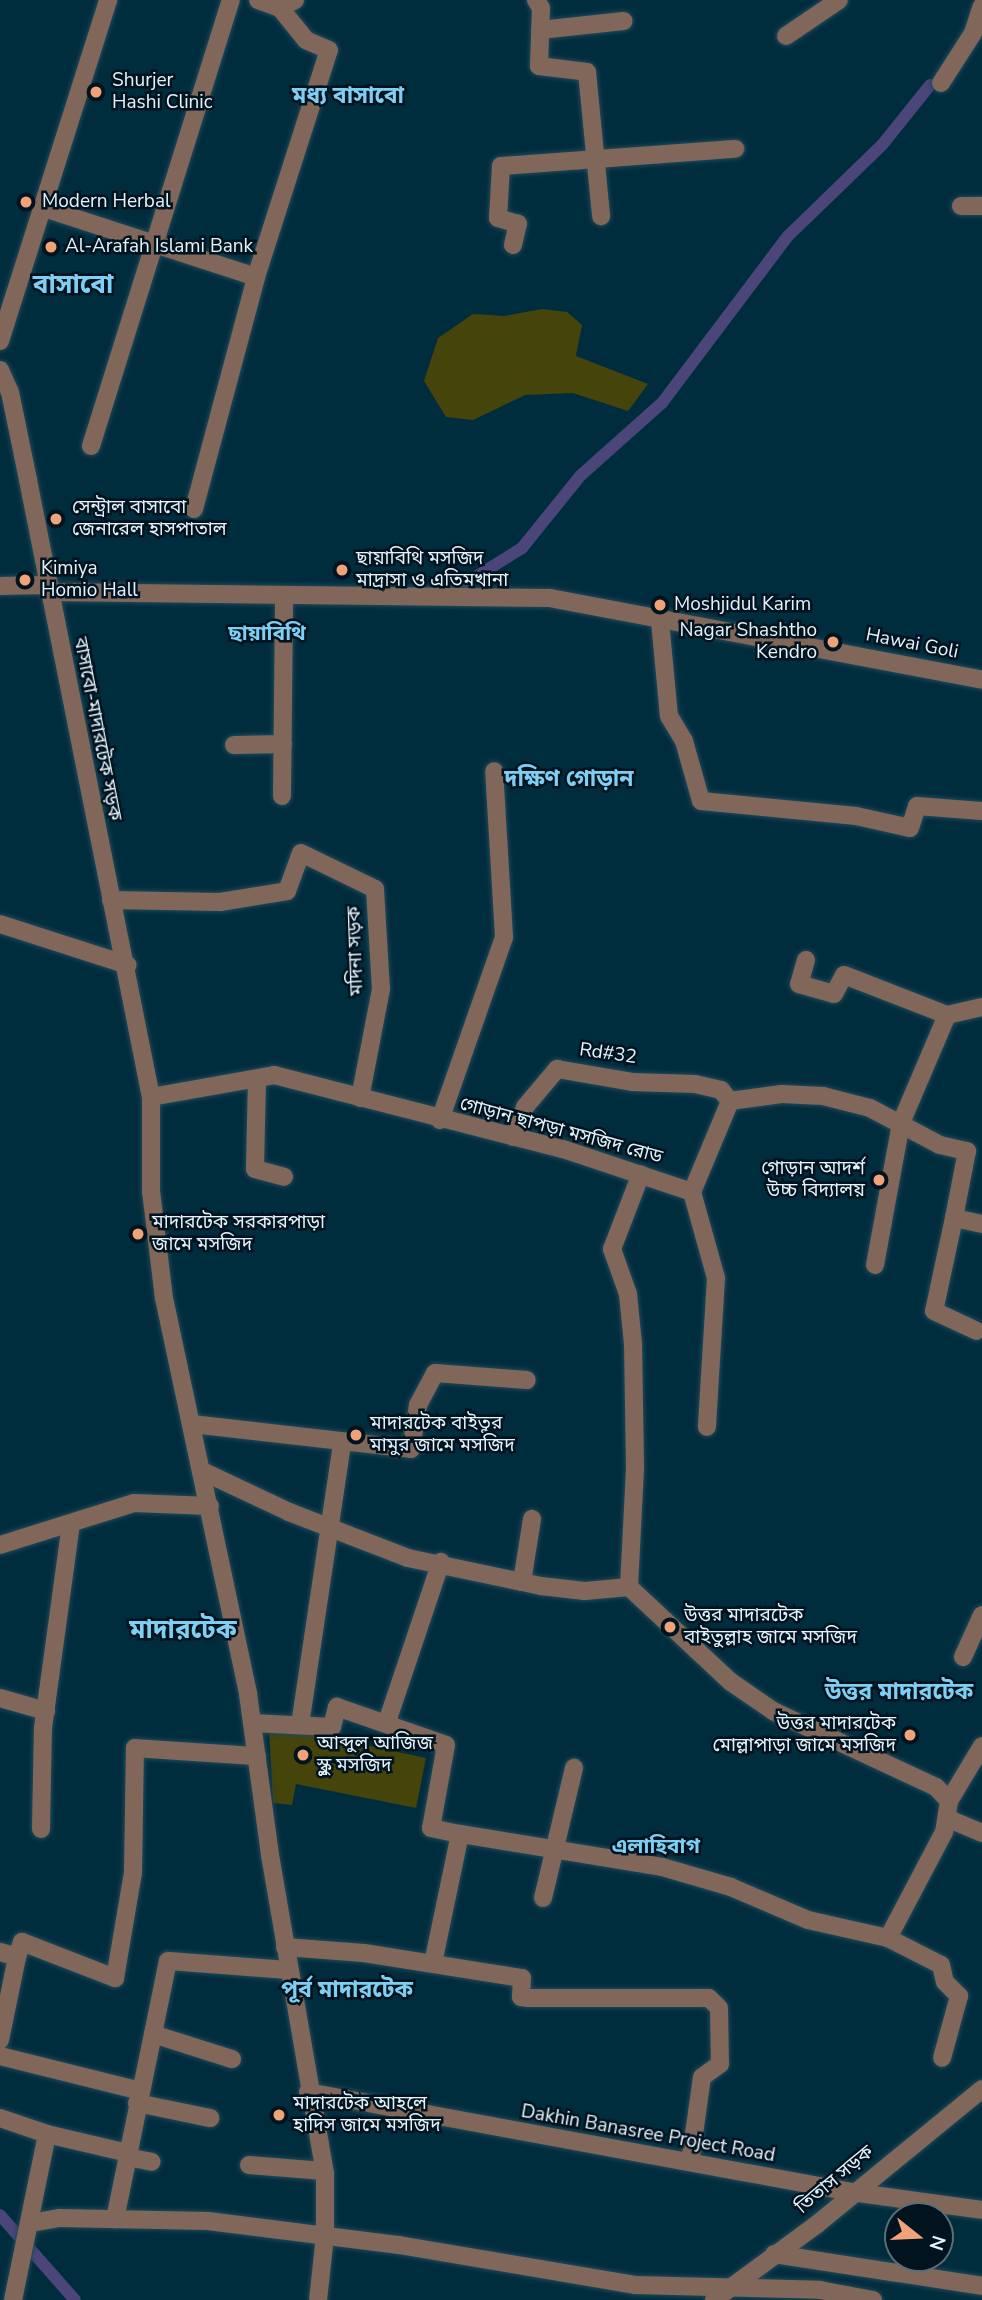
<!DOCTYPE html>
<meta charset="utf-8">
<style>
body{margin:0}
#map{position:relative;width:982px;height:2300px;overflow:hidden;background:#002d3e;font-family:"Nunito Sans","Noto Sans Bengali",sans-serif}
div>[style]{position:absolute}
.green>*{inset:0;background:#45440a}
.canal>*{height:12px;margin:-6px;padding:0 6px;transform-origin:6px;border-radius:6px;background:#4c4579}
.roads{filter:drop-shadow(0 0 2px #204958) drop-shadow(0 0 2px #204958)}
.minor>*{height:18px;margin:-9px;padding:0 9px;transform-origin:9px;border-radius:9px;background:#80675a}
.dots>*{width:19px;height:19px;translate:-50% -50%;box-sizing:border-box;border:4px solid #00131e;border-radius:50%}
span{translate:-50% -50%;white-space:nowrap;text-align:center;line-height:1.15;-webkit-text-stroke:5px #00131e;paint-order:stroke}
.poi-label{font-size:19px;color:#e4f3fb}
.left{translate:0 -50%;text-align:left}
.right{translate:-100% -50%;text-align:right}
.street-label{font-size:19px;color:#e4f3fb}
.neighbourhood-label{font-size:21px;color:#7ecff3;font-weight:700}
.quarter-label{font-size:23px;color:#7ecff3;font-weight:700}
.district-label{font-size:26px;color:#7ecff3;font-weight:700}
.north{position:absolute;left:884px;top:2202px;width:70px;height:70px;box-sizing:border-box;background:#00131e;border:2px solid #5b6d76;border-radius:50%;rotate:108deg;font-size:19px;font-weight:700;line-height:28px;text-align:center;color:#e4f3fb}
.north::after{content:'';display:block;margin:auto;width:24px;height:32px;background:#f0a279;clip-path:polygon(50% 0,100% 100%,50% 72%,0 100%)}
</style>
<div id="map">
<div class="green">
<i style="clip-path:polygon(542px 309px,567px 312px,582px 325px,576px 356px,648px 384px,628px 411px,573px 393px,525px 395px,473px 420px,446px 417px,424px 381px,438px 338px,473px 314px,504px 316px)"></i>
<i style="clip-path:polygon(269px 1729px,334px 1732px,337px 1739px,426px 1758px,416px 1808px,296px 1784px,292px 1805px,273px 1803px)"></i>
</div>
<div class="canal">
<i style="left:445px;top:596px;width:91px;rotate:-31.9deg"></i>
<i style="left:522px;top:548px;width:92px;rotate:-51.1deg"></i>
<i style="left:580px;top:476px;width:110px;rotate:-41.7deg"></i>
<i style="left:662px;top:403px;width:209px;rotate:-53deg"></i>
<i style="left:788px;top:236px;width:131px;rotate:-44.1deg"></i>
<i style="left:882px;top:145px;width:77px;rotate:-51.3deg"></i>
<i style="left:0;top:2215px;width:113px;rotate:48.6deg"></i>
</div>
<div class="roads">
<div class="minor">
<i style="left:258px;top:0;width:23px;rotate:20deg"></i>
<i style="left:280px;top:8px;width:17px;rotate:-28deg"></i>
<i style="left:536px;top:0;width:9px;rotate:58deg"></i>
<i style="left:541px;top:8px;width:58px;rotate:92deg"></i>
<i style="left:539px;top:66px;width:48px;rotate:7.1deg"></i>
<i style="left:587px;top:72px;width:145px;rotate:84.4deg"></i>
<i style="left:540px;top:30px;width:84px;rotate:-6.1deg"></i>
<i style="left:786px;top:36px;width:64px;rotate:-34.2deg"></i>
<i style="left:941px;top:83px;width:59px;rotate:-57.4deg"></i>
<i style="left:973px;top:33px;width:28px;rotate:-72deg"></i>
<i style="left:961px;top:206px;width:21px"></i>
<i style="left:44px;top:208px;width:223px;rotate:18deg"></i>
<i style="left:513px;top:245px;width:22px;rotate:-77deg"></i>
<i style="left:518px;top:224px;width:21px;rotate:-163deg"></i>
<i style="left:498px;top:218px;width:52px;rotate:-86.7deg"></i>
<i style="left:501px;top:166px;width:235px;rotate:-4.2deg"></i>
<i style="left:0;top:341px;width:358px;rotate:-72.4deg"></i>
<i style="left:0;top:370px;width:24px;rotate:66deg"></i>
<i style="left:10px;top:392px;width:90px;rotate:78.4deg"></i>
<i style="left:28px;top:480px;width:629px;rotate:78.73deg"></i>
<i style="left:151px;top:1097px;width:94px;rotate:90deg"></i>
<i style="left:151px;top:1191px;width:108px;rotate:83.1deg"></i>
<i style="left:164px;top:1298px;width:405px;rotate:78deg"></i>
<i style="left:248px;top:1694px;width:162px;rotate:82.2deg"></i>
<i style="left:270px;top:1855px;width:324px;rotate:80.2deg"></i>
<i style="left:325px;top:2174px;width:62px;rotate:90deg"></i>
<i style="left:325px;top:2236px;width:64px;rotate:96.2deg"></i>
<i style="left:91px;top:446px;width:467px;rotate:-72.6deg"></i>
<i style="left:194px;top:509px;width:240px;rotate:-75deg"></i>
<i style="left:256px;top:277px;width:238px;rotate:-72.2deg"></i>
<i style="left:329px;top:50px;width:25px;rotate:-157deg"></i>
<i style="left:306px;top:40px;width:41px;rotate:-129.1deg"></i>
<i style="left:0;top:586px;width:47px;rotate:-1.2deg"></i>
<i style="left:49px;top:592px;width:501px;rotate:0.69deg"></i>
<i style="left:550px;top:598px;width:440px;rotate:10.7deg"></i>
<i style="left:660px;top:621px;width:95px;rotate:84.6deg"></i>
<i style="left:669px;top:716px;width:29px;rotate:59deg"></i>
<i style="left:684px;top:741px;width:62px;rotate:74.2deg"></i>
<i style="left:701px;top:801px;width:156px;rotate:5.5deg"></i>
<i style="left:856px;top:816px;width:55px;rotate:12.5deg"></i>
<i style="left:910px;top:828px;width:23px;rotate:-72deg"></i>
<i style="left:917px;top:806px;width:65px;rotate:4.4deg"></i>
<i style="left:234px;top:745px;width:49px;rotate:-1.2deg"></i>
<i style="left:282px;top:796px;width:200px;rotate:-89.4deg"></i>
<i style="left:111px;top:900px;width:109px;rotate:1.1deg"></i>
<i style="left:220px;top:902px;width:68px;rotate:-9.3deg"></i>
<i style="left:287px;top:891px;width:40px;rotate:-69.8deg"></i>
<i style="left:301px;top:853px;width:82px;rotate:25.9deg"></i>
<i style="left:375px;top:889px;width:100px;rotate:86.6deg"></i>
<i style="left:381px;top:989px;width:111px;rotate:100.9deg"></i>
<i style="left:0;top:924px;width:134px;rotate:17.8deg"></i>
<i style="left:806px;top:960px;width:25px;rotate:106deg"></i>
<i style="left:799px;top:984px;width:36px;rotate:16deg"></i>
<i style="left:834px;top:994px;width:21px;rotate:-62deg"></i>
<i style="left:844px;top:975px;width:110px;rotate:21.2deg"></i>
<i style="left:947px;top:1015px;width:36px;rotate:-13deg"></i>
<i style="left:257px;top:1079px;width:90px;rotate:91.3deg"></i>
<i style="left:255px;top:1169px;width:30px;rotate:15deg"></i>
<i style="left:151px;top:1097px;width:125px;rotate:-10.1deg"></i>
<i style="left:274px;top:1075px;width:298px;rotate:14.4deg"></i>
<i style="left:563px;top:1149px;width:136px;rotate:18.4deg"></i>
<i style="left:692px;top:1192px;width:99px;rotate:-67.3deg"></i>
<i style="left:730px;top:1101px;width:52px;rotate:-7.7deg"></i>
<i style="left:782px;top:1094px;width:41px;rotate:2.8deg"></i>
<i style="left:823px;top:1096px;width:49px;rotate:14.3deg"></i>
<i style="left:870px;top:1108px;width:79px;rotate:27.9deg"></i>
<i style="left:940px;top:1145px;width:28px;rotate:13deg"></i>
<i style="left:967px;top:1151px;width:68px;rotate:101deg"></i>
<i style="left:954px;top:1218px;width:29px;rotate:12deg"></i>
<i style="left:440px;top:1120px;width:194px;rotate:-70.7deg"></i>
<i style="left:504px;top:937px;width:166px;rotate:-93.4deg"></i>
<i style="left:513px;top:1137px;width:32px;rotate:-68deg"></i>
<i style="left:525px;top:1107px;width:50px;rotate:-49.9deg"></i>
<i style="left:557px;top:1069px;width:76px;rotate:9.8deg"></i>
<i style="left:632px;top:1082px;width:63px;rotate:1.8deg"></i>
<i style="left:695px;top:1084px;width:27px;rotate:13deg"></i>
<i style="left:721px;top:1090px;width:14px;rotate:51deg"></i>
<i style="left:692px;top:1192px;width:89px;rotate:74.4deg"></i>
<i style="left:716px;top:1278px;width:149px;rotate:93.5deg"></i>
<i style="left:954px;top:1218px;width:95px;rotate:102.1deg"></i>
<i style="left:934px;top:1311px;width:47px;rotate:24.9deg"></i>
<i style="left:875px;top:1265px;width:144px;rotate:-79.6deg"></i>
<i style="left:901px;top:1123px;width:117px;rotate:-66.9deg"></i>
<i style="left:192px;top:1424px;width:220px;rotate:6.5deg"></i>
<i style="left:411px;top:1449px;width:45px;rotate:-81deg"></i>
<i style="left:418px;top:1405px;width:36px;rotate:-62deg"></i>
<i style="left:435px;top:1373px;width:92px;rotate:4.4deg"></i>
<i style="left:202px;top:1471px;width:96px;rotate:25.2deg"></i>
<i style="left:289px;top:1512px;width:128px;rotate:21.1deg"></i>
<i style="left:408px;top:1558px;width:136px;rotate:11.9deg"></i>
<i style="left:541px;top:1586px;width:44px;rotate:6.5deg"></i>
<i style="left:585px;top:1591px;width:44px;rotate:-5.2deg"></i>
<i style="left:629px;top:1587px;width:139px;rotate:43deg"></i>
<i style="left:731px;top:1682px;width:51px;rotate:34.6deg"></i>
<i style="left:773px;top:1711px;width:180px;rotate:25deg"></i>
<i style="left:936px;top:1787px;width:19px;rotate:47deg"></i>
<i style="left:949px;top:1801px;width:31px;rotate:99deg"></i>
<i style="left:944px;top:1832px;width:120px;rotate:117.8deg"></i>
<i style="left:888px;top:1938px;width:82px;rotate:-167.3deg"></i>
<i style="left:808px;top:1920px;width:84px;rotate:-156.8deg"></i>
<i style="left:731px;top:1887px;width:72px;rotate:-163.8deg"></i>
<i style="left:662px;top:1867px;width:205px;rotate:-170.7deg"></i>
<i style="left:0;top:1545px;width:140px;rotate:-17.4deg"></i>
<i style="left:134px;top:1503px;width:76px;rotate:2.3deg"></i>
<i style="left:522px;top:1582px;width:64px;rotate:-81deg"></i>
<i style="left:629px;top:1587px;width:120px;rotate:-87.1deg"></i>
<i style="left:635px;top:1467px;width:123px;rotate:-90.9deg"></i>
<i style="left:633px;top:1344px;width:50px;rotate:-95.7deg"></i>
<i style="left:628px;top:1294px;width:48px;rotate:-109.6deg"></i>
<i style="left:612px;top:1249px;width:80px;rotate:-68.9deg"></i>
<i style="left:963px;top:1657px;width:46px;rotate:-65.7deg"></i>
<i style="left:0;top:1698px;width:48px;rotate:15.8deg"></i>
<i style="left:387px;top:1722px;width:169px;rotate:-71.4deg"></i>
<i style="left:252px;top:1723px;width:80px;rotate:2.9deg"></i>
<i style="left:332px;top:1727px;width:21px;rotate:-76deg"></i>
<i style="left:337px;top:1707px;width:115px;rotate:19.2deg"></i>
<i style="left:446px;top:1745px;width:84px;rotate:100.2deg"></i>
<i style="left:431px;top:1828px;width:30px;rotate:12deg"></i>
<i style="left:460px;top:1834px;width:132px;rotate:101.8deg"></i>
<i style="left:300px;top:1725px;width:285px;rotate:-81.5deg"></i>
<i style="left:949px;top:1801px;width:64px;rotate:-59deg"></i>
<i style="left:949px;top:1819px;width:36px;rotate:23deg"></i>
<i style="left:41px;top:1829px;width:101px;rotate:-88.9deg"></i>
<i style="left:43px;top:1728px;width:206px;rotate:-82.2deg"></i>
<i style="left:543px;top:1898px;width:134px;rotate:-76.6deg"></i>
<i style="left:888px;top:1938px;width:59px;rotate:27deg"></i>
<i style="left:941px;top:1965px;width:17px;rotate:77deg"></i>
<i style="left:945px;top:1982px;width:20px;rotate:45deg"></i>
<i style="left:959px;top:1996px;width:64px;rotate:105.3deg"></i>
<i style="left:285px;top:1947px;width:79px;rotate:4.3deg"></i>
<i style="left:364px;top:1953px;width:160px;rotate:9deg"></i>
<i style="left:522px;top:1978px;width:19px;rotate:93deg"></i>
<i style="left:521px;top:1997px;width:6px;rotate:9deg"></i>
<i style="left:527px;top:1998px;width:182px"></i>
<i style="left:709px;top:1998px;width:14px;rotate:45deg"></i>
<i style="left:719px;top:2008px;width:56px;rotate:89deg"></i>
<i style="left:720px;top:2064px;width:22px;rotate:144deg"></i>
<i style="left:702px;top:2077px;width:86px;rotate:98deg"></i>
<i style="left:0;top:1952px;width:18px;rotate:16deg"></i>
<i style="left:17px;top:1957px;width:16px;rotate:-72deg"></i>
<i style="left:22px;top:1942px;width:100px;rotate:21.2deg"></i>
<i style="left:115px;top:1978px;width:107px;rotate:-80.3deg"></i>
<i style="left:133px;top:1873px;width:125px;rotate:-89.1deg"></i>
<i style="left:135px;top:1748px;width:122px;rotate:3.8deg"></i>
<i style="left:153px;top:2034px;width:83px;rotate:17.6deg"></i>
<i style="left:0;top:2040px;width:85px;rotate:-78.4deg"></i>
<i style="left:0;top:2056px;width:144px;rotate:14deg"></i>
<i style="left:308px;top:2092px;width:552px;rotate:10.43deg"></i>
<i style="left:851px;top:2192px;width:132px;rotate:7.8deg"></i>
<i style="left:137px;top:2103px;width:75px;rotate:11.6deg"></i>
<i style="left:0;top:2118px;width:50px;rotate:18.8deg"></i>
<i style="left:127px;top:2157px;width:25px;rotate:11deg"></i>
<i style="left:249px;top:2165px;width:75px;rotate:4.6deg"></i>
<i style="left:115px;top:2219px;width:263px;rotate:-78.4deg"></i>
<i style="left:168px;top:1961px;width:121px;rotate:4.3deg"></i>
<i style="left:31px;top:2223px;width:29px;rotate:-10deg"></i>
<i style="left:60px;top:2218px;width:148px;rotate:1.2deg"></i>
<i style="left:208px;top:2221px;width:193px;rotate:7.2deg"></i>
<i style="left:399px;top:2245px;width:239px;rotate:9.6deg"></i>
<i style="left:635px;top:2285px;width:185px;rotate:1.5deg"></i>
<i style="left:820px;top:2290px;width:54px;rotate:10.7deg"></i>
<i style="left:774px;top:2254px;width:210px;rotate:8.7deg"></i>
<i style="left:13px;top:2300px;width:169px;rotate:-78.4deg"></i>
<i style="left:47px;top:2134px;width:83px;rotate:13.2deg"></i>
<i style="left:714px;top:2300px;width:127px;rotate:-36.3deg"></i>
<i style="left:816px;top:2225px;width:215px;rotate:-39.3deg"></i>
</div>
</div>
<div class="dots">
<i style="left:96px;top:92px;background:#f0a279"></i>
<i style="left:26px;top:202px;background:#f0a279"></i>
<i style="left:51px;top:247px;background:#f0a279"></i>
<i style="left:56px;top:519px;background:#f0a279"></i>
<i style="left:342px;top:570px;background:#f0a279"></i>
<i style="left:25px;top:580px;background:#f0a279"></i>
<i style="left:660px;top:605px;background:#f0a279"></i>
<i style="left:833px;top:642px;background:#f0a279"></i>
<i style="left:879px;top:1180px;background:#f0a279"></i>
<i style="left:138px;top:1234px;background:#f0a279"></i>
<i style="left:356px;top:1435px;background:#f0a279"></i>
<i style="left:670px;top:1627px;background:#f0a279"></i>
<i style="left:910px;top:1735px;background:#f0a279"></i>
<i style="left:303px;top:1755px;background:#f0a279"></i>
<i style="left:279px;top:2115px;background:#f0a279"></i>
</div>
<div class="poi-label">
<span class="left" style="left:112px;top:92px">Shurjer<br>Hashi Clinic</span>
<span class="left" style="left:42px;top:202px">Modern Herbal</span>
<span class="left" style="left:65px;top:247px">Al-Arafah Islami Bank</span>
<span class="left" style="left:72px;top:519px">সেন্ট্রাল বাসাবো<br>জেনারেল হাসপাতাল</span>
<span class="left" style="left:356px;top:570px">ছায়াবিথি মসজিদ<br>মাদ্রাসা ও এতিমখানা</span>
<span class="left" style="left:41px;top:580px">Kimiya<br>Homio Hall</span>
<span class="left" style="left:674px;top:605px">Moshjidul Karim</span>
<span class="right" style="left:817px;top:642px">Nagar Shashtho<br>Kendro</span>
<span class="right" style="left:865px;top:1180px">গোড়ান আদর্শ<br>উচ্চ বিদ্যালয়</span>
<span class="left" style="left:152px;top:1234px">মাদারটেক সরকারপাড়া<br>জামে মসজিদ</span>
<span class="left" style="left:370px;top:1435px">মাদারটেক বাইতুর<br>মামুর জামে মসজিদ</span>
<span class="left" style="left:684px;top:1627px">উত্তর মাদারটেক<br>বাইতুল্লাহ জামে মসজিদ</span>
<span class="right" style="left:896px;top:1735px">উত্তর মাদারটেক<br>মোল্লাপাড়া জামে মসজিদ</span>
<span class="left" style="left:317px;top:1755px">আব্দুল আজিজ<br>স্কুল মসজিদ</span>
<span class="left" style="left:293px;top:2115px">মাদারটেক আহলে<br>হাদিস জামে মসজিদ</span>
</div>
<div class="street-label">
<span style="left:912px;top:644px;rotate:11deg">Hawai Goli</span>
<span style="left:97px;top:729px;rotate:79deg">বাসাবো-মাদারটেক সড়ক</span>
<span style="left:356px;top:951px;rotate:-92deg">মদিনা সড়ক</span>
<span style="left:608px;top:1054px;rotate:8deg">Rd#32</span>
<span style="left:561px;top:1131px;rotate:15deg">গোড়ান ছাপড়া মসজিদ রোড</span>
<span style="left:648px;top:2134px;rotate:10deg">Dakhin Banasree Project Road</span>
<span style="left:835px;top:2180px;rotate:-40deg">তিতাস সড়ক</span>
</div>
<div class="neighbourhood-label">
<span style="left:267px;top:633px">ছায়াবিথি</span>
<span style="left:656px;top:1846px">এলাহিবাগ</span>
</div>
<div class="quarter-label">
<span style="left:348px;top:96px">মধ্য বাসাবো</span>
<span style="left:569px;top:779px">দক্ষিণ গোড়ান</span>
<span style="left:899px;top:1692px">উত্তর মাদারটেক</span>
<span style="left:347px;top:1990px">পূর্ব মাদারটেক</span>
</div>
<div class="district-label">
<span style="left:73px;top:285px">বাসাবো</span>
<span style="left:183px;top:1630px">মাদারটেক</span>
</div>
<div class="north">N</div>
</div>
